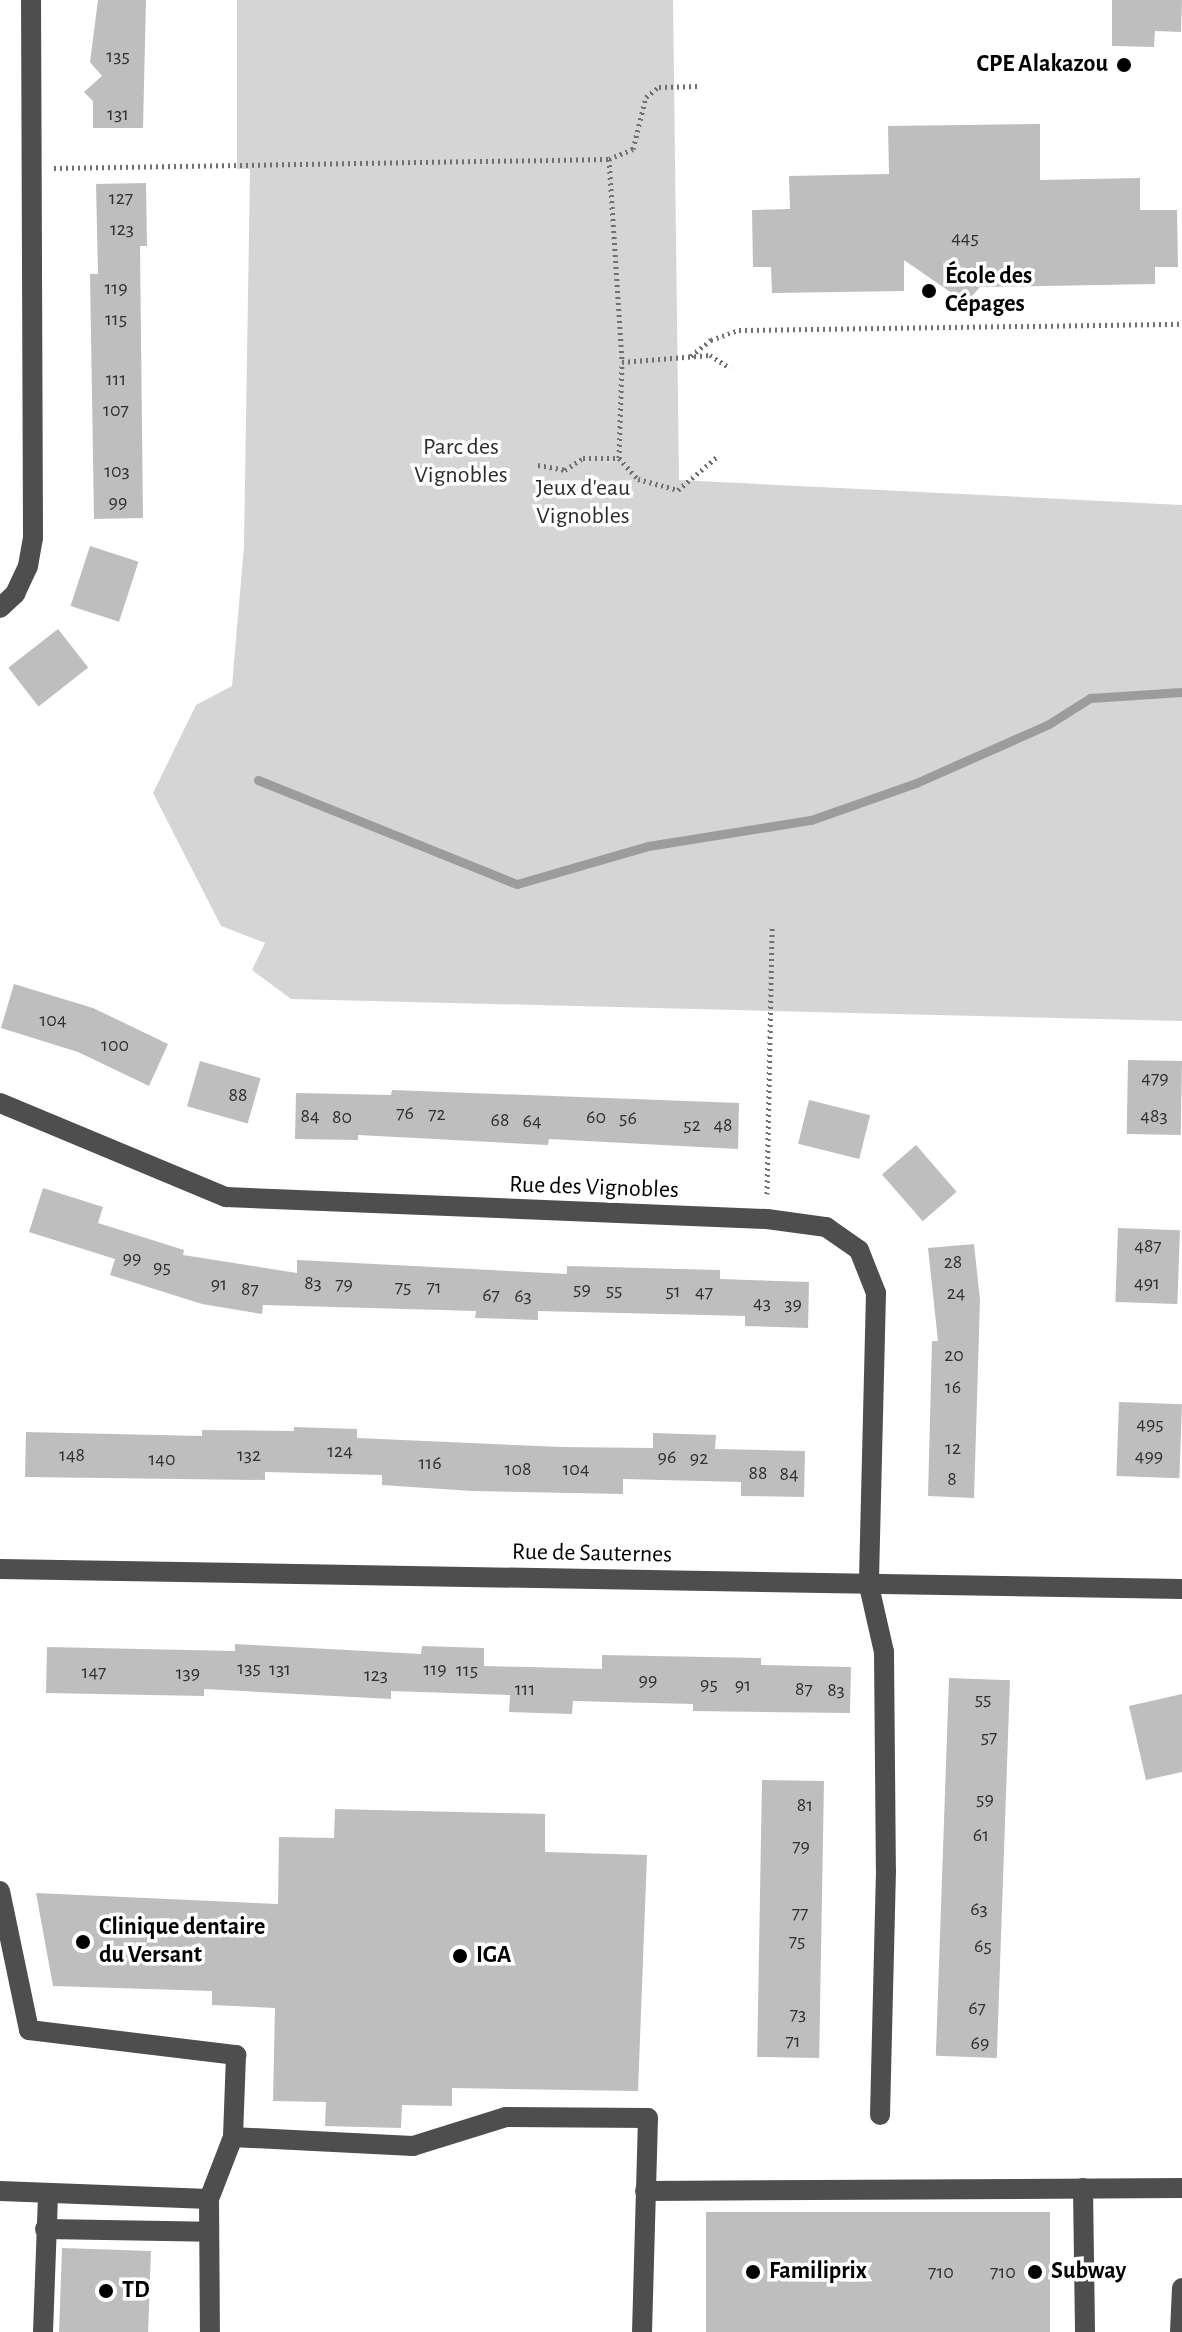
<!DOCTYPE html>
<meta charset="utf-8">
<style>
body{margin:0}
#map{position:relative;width:1182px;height:2332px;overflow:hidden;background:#fff;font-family:"Alegreya Sans",sans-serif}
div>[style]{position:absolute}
.green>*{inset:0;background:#d5d5d5}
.stream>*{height:9px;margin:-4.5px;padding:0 4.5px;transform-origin:4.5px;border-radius:4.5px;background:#9c9c9c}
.building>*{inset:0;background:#bebebe;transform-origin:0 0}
.path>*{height:5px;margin-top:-2.5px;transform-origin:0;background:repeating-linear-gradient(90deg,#707070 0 2px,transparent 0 6px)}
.minor>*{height:20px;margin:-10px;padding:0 10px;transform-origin:10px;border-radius:10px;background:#4e4e4e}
.dots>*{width:22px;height:22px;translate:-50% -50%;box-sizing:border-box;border:4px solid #fff;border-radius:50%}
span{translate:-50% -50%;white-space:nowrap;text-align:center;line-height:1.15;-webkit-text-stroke:7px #fff;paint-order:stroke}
.number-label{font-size:20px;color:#303030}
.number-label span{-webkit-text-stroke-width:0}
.poi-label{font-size:24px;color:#000;font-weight:700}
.right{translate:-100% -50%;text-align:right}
.left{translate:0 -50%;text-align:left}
.park-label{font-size:24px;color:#2c2c2c}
.street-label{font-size:24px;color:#000}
</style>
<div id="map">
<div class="green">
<i style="clip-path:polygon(237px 0,673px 0,679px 480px,1182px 505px,1182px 1021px,291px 999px,252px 970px,265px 943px,221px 926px,153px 793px,196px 705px,232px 686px,244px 546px,250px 169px,237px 169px)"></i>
</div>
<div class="stream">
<i style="left:258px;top:780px;width:279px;rotate:21.9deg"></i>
<i style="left:517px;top:884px;width:136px;rotate:-16.2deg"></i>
<i style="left:648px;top:846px;width:165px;rotate:-9.1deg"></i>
<i style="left:811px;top:820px;width:111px;rotate:-19.4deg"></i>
<i style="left:916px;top:783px;width:145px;rotate:-23.9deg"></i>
<i style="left:1049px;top:724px;width:49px;rotate:-32.4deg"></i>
<i style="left:1090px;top:698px;width:92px;rotate:-3.7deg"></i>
</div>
<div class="building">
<i style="clip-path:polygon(98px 0,146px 0,143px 128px,93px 128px,93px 101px,84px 92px,102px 76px,90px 62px)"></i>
<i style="clip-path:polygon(1112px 0,1182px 0,1181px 32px,1155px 31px,1154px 47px,1112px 46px)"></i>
<i style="clip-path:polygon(1040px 124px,1040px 180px,1140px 178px,1140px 210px,1177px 210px,1178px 267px,1155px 267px,1155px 284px,980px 287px,966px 303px,904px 260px,904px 291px,772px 293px,771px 267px,753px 267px,752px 210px,790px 209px,789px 176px,889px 174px,888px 126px)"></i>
<i style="clip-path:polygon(146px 183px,147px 246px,140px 246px,143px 518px,94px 519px,90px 274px,98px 274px,96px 184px)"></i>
<i style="left:90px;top:546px;width:51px;height:63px;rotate:18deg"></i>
<i style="left:58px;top:629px;width:49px;height:63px;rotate:52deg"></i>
<i style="clip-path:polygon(14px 984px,93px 1008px,168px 1044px,149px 1086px,78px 1052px,1px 1028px)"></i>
<i style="left:1128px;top:1060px;width:54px;height:74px;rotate:1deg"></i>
<i style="left:200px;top:1061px;width:63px;height:47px;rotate:16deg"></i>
<i style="clip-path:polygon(392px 1090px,739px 1103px,738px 1149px,549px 1139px,548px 1145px,358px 1135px,358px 1140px,295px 1139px,296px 1093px,391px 1095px)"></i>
<i style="left:809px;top:1100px;width:63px;height:45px;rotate:14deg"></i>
<i style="left:916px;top:1145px;width:62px;height:45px;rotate:49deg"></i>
<i style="clip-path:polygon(43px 1188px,103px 1207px,98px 1223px,184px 1250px,183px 1255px,297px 1273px,297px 1260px,567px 1274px,567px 1266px,720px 1270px,720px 1279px,809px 1282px,808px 1328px,745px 1326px,745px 1316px,538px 1311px,538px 1320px,475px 1318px,476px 1311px,263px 1305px,262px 1314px,202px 1304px,110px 1275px,115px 1259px,29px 1232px)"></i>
<i style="left:1118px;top:1228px;width:62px;height:74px;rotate:2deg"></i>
<i style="clip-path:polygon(974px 1244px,980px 1300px,974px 1498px,928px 1496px,932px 1341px,938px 1341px,928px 1248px)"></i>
<i style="left:1119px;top:1402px;width:63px;height:74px;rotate:2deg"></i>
<i style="clip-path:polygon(294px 1427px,357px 1429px,357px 1438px,561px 1447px,653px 1448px,653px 1433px,716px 1435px,715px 1449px,805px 1451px,804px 1497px,741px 1496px,741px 1482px,623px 1479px,623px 1494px,472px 1491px,382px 1485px,382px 1475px,265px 1472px,265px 1480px,25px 1477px,26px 1432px,202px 1436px,202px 1430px,294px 1431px)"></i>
<i style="clip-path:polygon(235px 1644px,421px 1654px,422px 1646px,484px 1648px,484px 1666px,602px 1669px,602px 1655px,761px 1658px,761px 1665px,851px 1667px,850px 1713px,693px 1711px,693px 1704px,573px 1701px,572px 1714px,509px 1712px,510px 1695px,391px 1691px,391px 1699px,204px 1689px,204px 1696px,46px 1693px,47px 1647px,235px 1651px)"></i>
<i style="left:949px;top:1678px;width:61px;height:378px;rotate:2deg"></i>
<i style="clip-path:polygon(1182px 1694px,1182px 1772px,1146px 1780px,1129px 1706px)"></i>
<i style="left:762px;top:1780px;width:62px;height:277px;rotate:1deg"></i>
<i style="clip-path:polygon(335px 1809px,545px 1814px,545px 1852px,647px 1855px,638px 2091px,452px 2088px,452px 2106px,402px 2105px,401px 2128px,325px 2126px,326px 2102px,273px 2101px,275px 2008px,212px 2005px,212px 1991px,53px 1986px,36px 1893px,278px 1904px,279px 1837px,334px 1838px)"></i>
<i style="left:706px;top:2212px;width:344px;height:120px"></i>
<i style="left:62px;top:2248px;width:89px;height:84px;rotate:2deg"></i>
</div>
<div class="path">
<i style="left:609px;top:159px;width:203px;rotate:86.3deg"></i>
<i style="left:622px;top:362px;width:88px;rotate:-4.5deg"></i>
<i style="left:710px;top:355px;width:24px;rotate:33deg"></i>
<i style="left:54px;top:168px;width:555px;rotate:-0.93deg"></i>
<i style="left:609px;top:159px;width:26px;rotate:-23deg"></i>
<i style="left:633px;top:149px;width:54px;rotate:-76deg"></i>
<i style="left:646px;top:97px;width:16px;rotate:-38deg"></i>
<i style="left:659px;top:87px;width:41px;rotate:-1.4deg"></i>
<i style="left:691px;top:356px;width:26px;rotate:-39deg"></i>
<i style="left:711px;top:340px;width:30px;rotate:-20deg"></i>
<i style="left:739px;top:330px;width:443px;rotate:-0.8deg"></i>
<i style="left:619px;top:458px;width:96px;rotate:-88.2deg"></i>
<i style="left:538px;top:465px;width:27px;rotate:10deg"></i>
<i style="left:565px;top:470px;width:22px;rotate:-34deg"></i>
<i style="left:583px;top:458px;width:36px"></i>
<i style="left:619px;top:458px;width:28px;rotate:48deg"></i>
<i style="left:638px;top:479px;width:41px;rotate:15.4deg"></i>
<i style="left:678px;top:490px;width:52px;rotate:-40.4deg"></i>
<i style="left:767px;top:1194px;width:267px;rotate:-88.9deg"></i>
</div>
<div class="minor">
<i style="left:0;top:608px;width:21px;rotate:-43deg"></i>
<i style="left:15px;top:594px;width:31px;rotate:-65deg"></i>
<i style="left:28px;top:566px;width:28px;rotate:-80deg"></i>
<i style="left:33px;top:538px;width:538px;rotate:-90.21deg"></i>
<i style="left:0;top:1103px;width:245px;rotate:22.6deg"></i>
<i style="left:226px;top:1197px;width:541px;rotate:2.33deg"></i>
<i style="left:767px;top:1219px;width:60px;rotate:7.7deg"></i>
<i style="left:826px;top:1227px;width:40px;rotate:34.9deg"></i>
<i style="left:859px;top:1250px;width:46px;rotate:68.4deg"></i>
<i style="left:876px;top:1293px;width:293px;rotate:91.4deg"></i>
<i style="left:869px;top:1586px;width:68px;rotate:77.2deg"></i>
<i style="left:884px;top:1652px;width:218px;rotate:89.5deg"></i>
<i style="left:886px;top:1870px;width:245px;rotate:91.4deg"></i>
<i style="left:0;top:1569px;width:1182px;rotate:0.97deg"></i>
<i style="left:0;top:1891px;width:142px;rotate:78.2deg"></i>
<i style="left:29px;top:2030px;width:209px;rotate:6.9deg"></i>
<i style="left:236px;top:2055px;width:82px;rotate:92.1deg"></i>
<i style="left:233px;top:2137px;width:180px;rotate:2.9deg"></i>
<i style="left:413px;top:2146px;width:97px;rotate:-17.3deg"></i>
<i style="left:506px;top:2117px;width:142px;rotate:0.4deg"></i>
<i style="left:648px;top:2118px;width:214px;rotate:91.6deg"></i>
<i style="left:1083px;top:2188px;width:144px;rotate:89.2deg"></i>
<i style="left:0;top:2191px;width:209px;rotate:2.2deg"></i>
<i style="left:209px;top:2199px;width:66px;rotate:-68.8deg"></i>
<i style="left:645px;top:2191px;width:537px;rotate:-0.32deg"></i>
<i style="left:209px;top:2199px;width:133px;rotate:89.6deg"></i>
<i style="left:45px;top:2229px;width:164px;rotate:1deg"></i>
<i style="left:43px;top:2332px;width:139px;rotate:-87.9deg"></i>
<i style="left:1180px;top:2332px;width:44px;rotate:-87.4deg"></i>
</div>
<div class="dots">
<i style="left:1124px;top:65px;background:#000"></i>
<i style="left:929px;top:291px;background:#000"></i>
<i style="left:83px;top:1942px;background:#000"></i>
<i style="left:460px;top:1956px;background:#000"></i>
<i style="left:753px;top:2272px;background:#000"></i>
<i style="left:1035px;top:2272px;background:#000"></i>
<i style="left:106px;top:2291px;background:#000"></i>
</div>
<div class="number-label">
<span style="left:118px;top:56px">135</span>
<span style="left:118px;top:114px">131</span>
<span style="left:121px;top:198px">127</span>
<span style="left:122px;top:229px">123</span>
<span style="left:965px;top:238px">445</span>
<span style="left:116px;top:288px">119</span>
<span style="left:116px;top:319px">115</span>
<span style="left:116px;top:379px">111</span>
<span style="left:116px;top:410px">107</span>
<span style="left:117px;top:471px">103</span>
<span style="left:118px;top:502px">99</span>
<span style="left:53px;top:1020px">104</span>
<span style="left:115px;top:1045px">100</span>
<span style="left:1155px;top:1078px">479</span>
<span style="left:238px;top:1095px">88</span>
<span style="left:405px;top:1113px">76</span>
<span style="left:437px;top:1114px">72</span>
<span style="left:310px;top:1116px">84</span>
<span style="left:1154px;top:1116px">483</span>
<span style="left:342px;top:1117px">80</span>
<span style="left:596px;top:1117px">60</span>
<span style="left:628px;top:1118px">56</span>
<span style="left:500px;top:1120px">68</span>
<span style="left:532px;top:1121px">64</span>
<span style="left:692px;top:1125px">52</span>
<span style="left:723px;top:1125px">48</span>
<span style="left:1148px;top:1246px">487</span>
<span style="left:132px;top:1258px">99</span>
<span style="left:953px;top:1262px">28</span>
<span style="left:162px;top:1267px">95</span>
<span style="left:313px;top:1283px">83</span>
<span style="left:1147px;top:1283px">491</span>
<span style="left:219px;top:1284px">91</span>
<span style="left:344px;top:1284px">79</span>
<span style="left:403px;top:1287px">75</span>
<span style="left:434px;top:1287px">71</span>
<span style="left:250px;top:1289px">87</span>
<span style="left:582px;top:1289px">59</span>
<span style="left:614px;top:1290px">55</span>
<span style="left:673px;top:1291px">51</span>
<span style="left:704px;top:1292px">47</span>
<span style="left:956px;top:1293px">24</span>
<span style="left:491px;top:1295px">67</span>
<span style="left:523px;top:1296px">63</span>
<span style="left:762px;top:1303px">43</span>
<span style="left:793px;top:1304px">39</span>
<span style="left:954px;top:1355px">20</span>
<span style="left:953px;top:1387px">16</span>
<span style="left:1150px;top:1424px">495</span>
<span style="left:953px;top:1448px">12</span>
<span style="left:340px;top:1451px">124</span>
<span style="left:72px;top:1455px">148</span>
<span style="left:249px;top:1455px">132</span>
<span style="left:1149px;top:1456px">499</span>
<span style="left:667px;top:1457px">96</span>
<span style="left:699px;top:1458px">92</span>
<span style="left:162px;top:1459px">140</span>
<span style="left:430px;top:1463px">116</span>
<span style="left:518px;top:1469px">108</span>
<span style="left:576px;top:1469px">104</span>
<span style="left:758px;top:1473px">88</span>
<span style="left:789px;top:1474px">84</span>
<span style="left:952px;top:1479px">8</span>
<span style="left:249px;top:1668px">135</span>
<span style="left:280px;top:1669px">131</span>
<span style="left:435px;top:1669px">119</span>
<span style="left:467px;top:1670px">115</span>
<span style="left:94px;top:1672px">147</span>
<span style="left:188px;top:1673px">139</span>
<span style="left:376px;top:1675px">123</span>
<span style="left:648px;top:1680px">99</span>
<span style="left:709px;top:1684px">95</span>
<span style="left:743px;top:1685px">91</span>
<span style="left:525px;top:1689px">111</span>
<span style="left:804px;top:1689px">87</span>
<span style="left:836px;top:1690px">83</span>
<span style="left:983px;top:1699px">55</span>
<span style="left:989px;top:1737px">57</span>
<span style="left:985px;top:1799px">59</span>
<span style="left:805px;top:1805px">81</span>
<span style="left:981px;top:1835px">61</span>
<span style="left:801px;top:1846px">79</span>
<span style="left:979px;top:1909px">63</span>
<span style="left:800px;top:1913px">77</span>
<span style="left:797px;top:1941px">75</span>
<span style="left:983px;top:1946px">65</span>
<span style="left:977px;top:2008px">67</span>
<span style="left:798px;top:2014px">73</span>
<span style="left:793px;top:2041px">71</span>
<span style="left:980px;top:2043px">69</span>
<span style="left:941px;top:2272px">710</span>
<span style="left:1003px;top:2272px">710</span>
</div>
<div class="poi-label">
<span class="right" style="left:1108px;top:65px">CPE Alakazou</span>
<span class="left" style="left:945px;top:291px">École des<br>Cépages</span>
<span class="left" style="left:99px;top:1942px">Clinique dentaire<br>du Versant</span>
<span class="left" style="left:476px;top:1956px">IGA</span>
<span class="left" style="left:769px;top:2272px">Familiprix</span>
<span class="left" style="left:1051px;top:2272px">Subway</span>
<span class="left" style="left:122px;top:2291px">TD</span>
</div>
<div class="park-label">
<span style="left:461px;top:462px">Parc des<br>Vignobles</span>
<span style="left:583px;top:503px">Jeux d'eau<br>Vignobles</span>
</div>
<div class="street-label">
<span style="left:594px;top:1188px;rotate:2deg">Rue des Vignobles</span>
<span style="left:592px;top:1554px;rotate:1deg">Rue de Sauternes</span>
</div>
</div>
